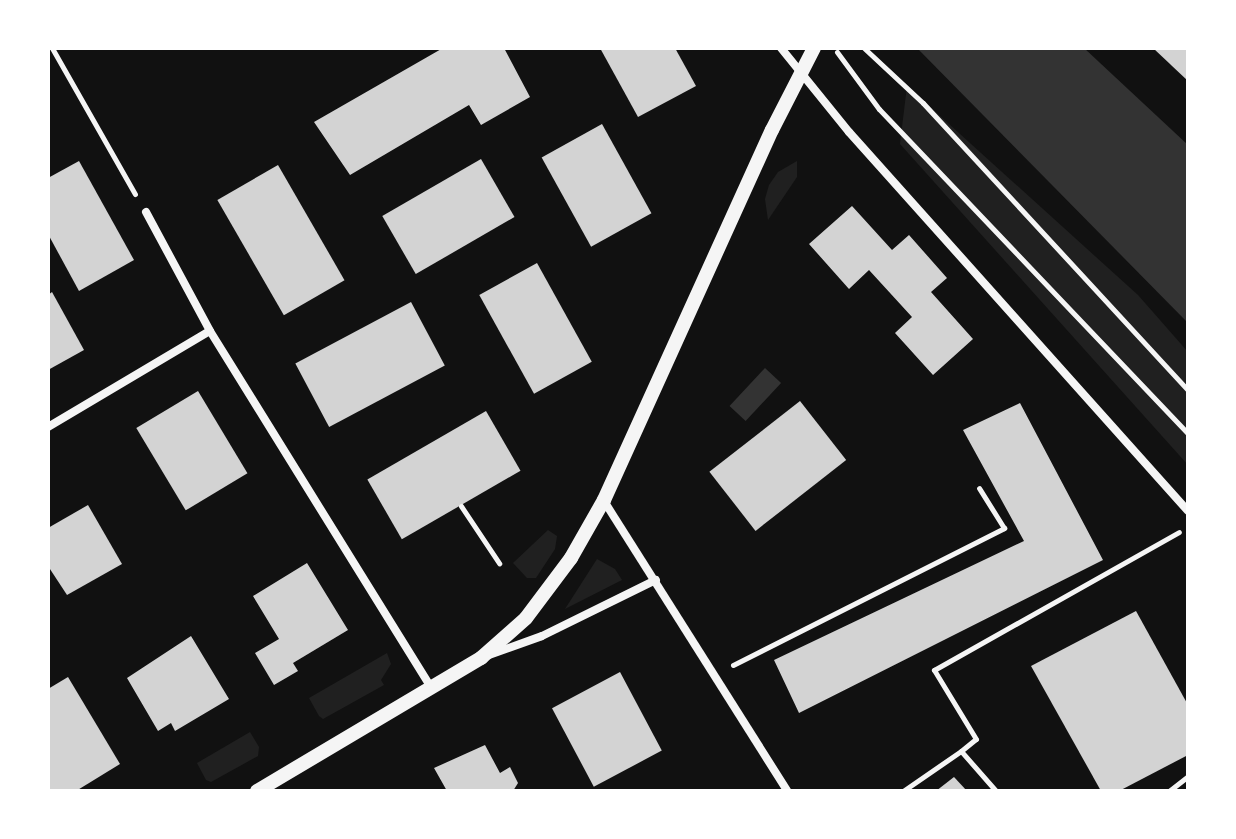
<!DOCTYPE html>
<style>
body{margin:0}
#map{position:relative;width:1236px;height:839px;overflow:hidden;background:#111;font-family:Montserrat,sans-serif}
div>[style]{position:absolute}
.green>*{inset:0;background:#202020}
.water>*{inset:0;background:#333;transform-origin:0 0}
.building>*{inset:0;background:#d3d3d3;transform-origin:0 0}
.path>*{height:5px;margin:-2.5px;padding:0 2.5px;transform-origin:2.5px;border-radius:2.5px;background:#f5f5f5}
.minor>*{height:8px;margin:-4px;padding:0 4px;transform-origin:4px;border-radius:4px;background:#f5f5f5}
.tertiary>*{height:14px;margin:-7px;padding:0 7px;transform-origin:7px;border-radius:7px;background:#f5f5f5}
span{translate:-50% -50%;white-space:nowrap;text-align:center;line-height:1.15;-webkit-text-stroke:7px #fff;paint-order:stroke}
.frame{position:absolute;inset:0;border:50px solid #fff;pointer-events:none}
</style>
<div id="map">
<div class="green">
<i style="clip-path:polygon(907px 86px,1138px 295px,1188px 352px,1188px 465px,900px 144px)"></i>
<i style="clip-path:polygon(797px 161px,797px 177px,768px 220px,765px 199px,769px 185px,778px 172px)"></i>
<i style="clip-path:polygon(548px 530px,557px 536px,555px 549px,536px 578px,527px 578px,513px 563px)"></i>
<i style="clip-path:polygon(597px 559px,615px 569px,622px 580px,565px 609px)"></i>
<i style="clip-path:polygon(387px 653px,391px 664px,381px 680px,384px 685px,323px 719px,319px 716px,309px 698px)"></i>
<i style="clip-path:polygon(250px 732px,259px 747px,258px 756px,211px 782px,206px 780px,197px 763px)"></i>
</div>
<div class="water">
<i style="clip-path:polygon(917px 48px,1084px 48px,1188px 145px,1188px 323px)"></i>
<i style="left:765px;top:368px;width:22px;height:52px;rotate:43deg"></i>
</div>
<div class="building">
<i style="clip-path:polygon(443px 48px,504px 48px,530px 97px,481px 125px,469px 105px,350px 175px,314px 122px)"></i>
<i style="clip-path:polygon(600px 48px,675px 48px,696px 86px,638px 117px)"></i>
<i style="clip-path:polygon(1153px 48px,1188px 48px,1188px 81px)"></i>
<i style="left:602px;top:124px;width:102px;height:69px;rotate:61deg"></i>
<i style="left:481px;top:159px;width:67px;height:114px;rotate:60deg"></i>
<i style="clip-path:polygon(79px 161px,134px 260px,79px 291px,48px 234px,48px 178px)"></i>
<i style="left:278px;top:165px;width:133px;height:70px;rotate:60deg"></i>
<i style="clip-path:polygon(852px 206px,892px 250px,909px 235px,947px 278px,931px 292px,973px 339px,933px 375px,895px 333px,912px 317px,869px 270px,849px 289px,809px 244px)"></i>
<i style="left:537px;top:263px;width:113px;height:66px;rotate:61deg"></i>
<i style="clip-path:polygon(52px 292px,84px 350px,48px 370px,48px 295px)"></i>
<i style="left:411px;top:302px;width:72px;height:131px;rotate:62deg"></i>
<i style="left:198px;top:391px;width:96px;height:72px;rotate:59deg"></i>
<i style="left:800px;top:401px;width:75px;height:115px;rotate:52deg"></i>
<i style="clip-path:polygon(1020px 403px,1103px 560px,799px 713px,774px 660px,1024px 541px,963px 430px)"></i>
<i style="left:486px;top:411px;width:69px;height:137px;rotate:60deg"></i>
<i style="clip-path:polygon(88px 505px,122px 564px,67px 595px,48px 566px,48px 528px)"></i>
<i style="clip-path:polygon(307px 563px,348px 630px,293px 663px,298px 671px,274px 685px,255px 653px,279px 639px,253px 596px)"></i>
<i style="clip-path:polygon(1136px 611px,1188px 705px,1188px 755px,1119px 791px,1101px 791px,1031px 666px)"></i>
<i style="clip-path:polygon(191px 636px,229px 699px,175px 731px,171px 723px,158px 731px,127px 678px)"></i>
<i style="left:620px;top:672px;width:89px;height:77px;rotate:62deg"></i>
<i style="clip-path:polygon(68px 677px,120px 764px,76px 791px,48px 791px,48px 689px)"></i>
<i style="clip-path:polygon(485px 745px,500px 773px,510px 767px,518px 783px,513px 791px,447px 791px,434px 768px)"></i>
<i style="clip-path:polygon(954px 777px,967px 791px,936px 791px)"></i>
</div>
<div class="path">
<i style="left:52px;top:48px;width:168px;rotate:60.4deg"></i>
<i style="left:864px;top:48px;width:81px;rotate:43deg"></i>
<i style="left:923px;top:103px;width:391px;rotate:47.3deg"></i>
<i style="left:837px;top:52px;width:71px;rotate:53.6deg"></i>
<i style="left:879px;top:109px;width:448px;rotate:46.4deg"></i>
<i style="left:461px;top:506px;width:69px;rotate:56.3deg"></i>
<i style="left:733px;top:665px;width:304px;rotate:-26.8deg"></i>
<i style="left:1004px;top:528px;width:47px;rotate:-122deg"></i>
<i style="left:903px;top:791px;width:70px;rotate:-34.6deg"></i>
<i style="left:996px;top:791px;width:53px;rotate:-131.2deg"></i>
<i style="left:961px;top:751px;width:19px;rotate:-39deg"></i>
<i style="left:976px;top:739px;width:81px;rotate:-121.3deg"></i>
<i style="left:934px;top:670px;width:281px;rotate:-29.4deg"></i>
<i style="left:1169px;top:791px;width:24px;rotate:-38deg"></i>
</div>
<div class="minor">
<i style="left:781px;top:48px;width:108px;rotate:51deg"></i>
<i style="left:849px;top:132px;width:508px;rotate:48.19deg"></i>
<i style="left:146px;top:212px;width:135px;rotate:61.7deg"></i>
<i style="left:210px;top:331px;width:420px;rotate:58.2deg"></i>
<i style="left:48px;top:427px;width:188px;rotate:-30.7deg"></i>
<i style="left:604px;top:501px;width:343px;rotate:57.7deg"></i>
<i style="left:489px;top:655px;width:56px;rotate:-19.7deg"></i>
<i style="left:542px;top:636px;width:127px;rotate:-26.2deg"></i>
</div>
<div class="tertiary">
<i style="left:257px;top:791px;width:261px;rotate:-30.7deg"></i>
<i style="left:481px;top:658px;width:60px;rotate:-41.6deg"></i>
<i style="left:526px;top:618px;width:75px;rotate:-53.1deg"></i>
<i style="left:571px;top:558px;width:67px;rotate:-60.4deg"></i>
<i style="left:604px;top:500px;width:406px;rotate:-65.6deg"></i>
<i style="left:772px;top:130px;width:92px;rotate:-62.9deg"></i>
</div>
<div class="frame"></div>
</div>
